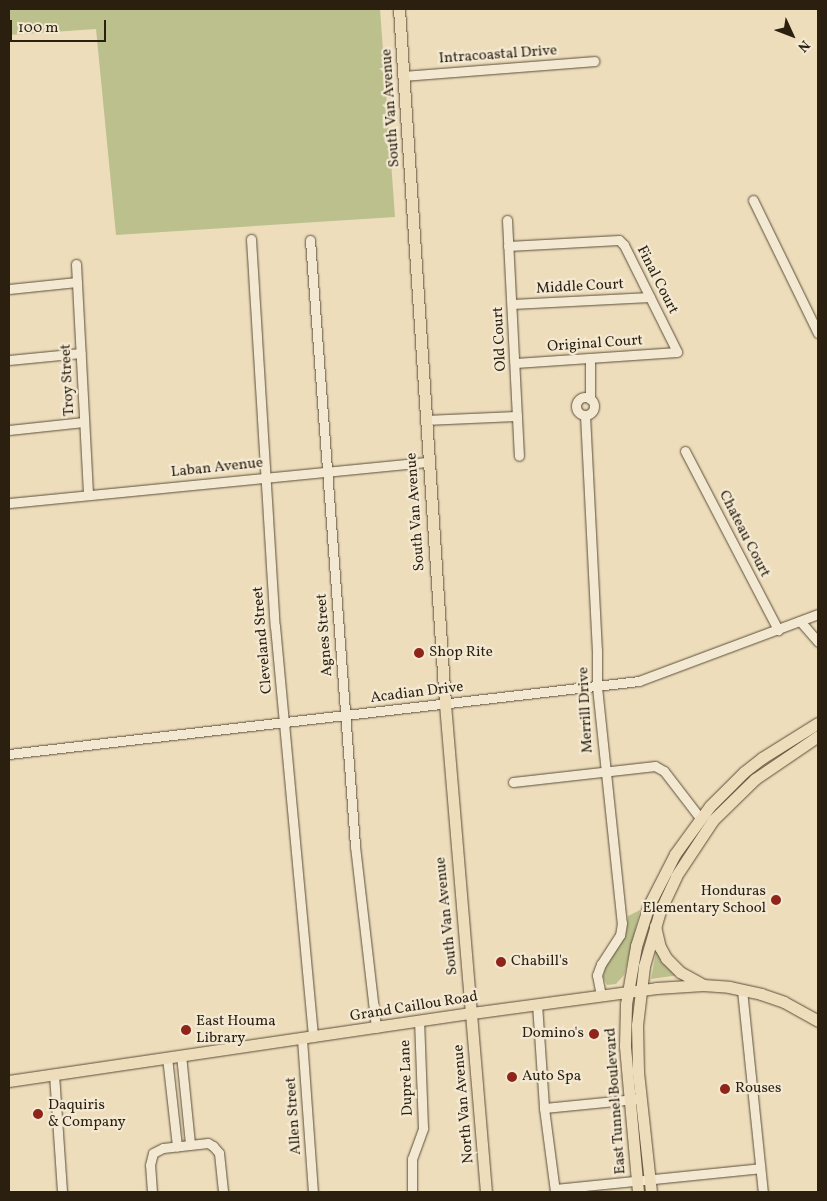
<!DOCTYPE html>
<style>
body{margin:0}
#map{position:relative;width:827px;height:1201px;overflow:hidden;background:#edddbb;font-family:Vollkorn,serif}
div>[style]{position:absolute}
.green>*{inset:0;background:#bcc08d}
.roads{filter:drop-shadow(0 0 1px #5c4e3a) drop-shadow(0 0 1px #5c4e3a)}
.minor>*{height:9px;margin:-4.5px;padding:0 4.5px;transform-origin:4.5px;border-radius:4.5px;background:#f3e9d3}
.minor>.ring{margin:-4.5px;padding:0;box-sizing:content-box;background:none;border:9px solid #f3e9d3;border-radius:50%}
.major>*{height:11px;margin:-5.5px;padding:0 5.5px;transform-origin:5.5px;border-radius:5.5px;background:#edddbb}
.dots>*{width:14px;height:14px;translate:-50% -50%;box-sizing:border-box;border:2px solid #f3e9d3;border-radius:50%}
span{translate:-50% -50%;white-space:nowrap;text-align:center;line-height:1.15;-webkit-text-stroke:4.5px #f3e9d3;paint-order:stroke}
.street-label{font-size:15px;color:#2b1f0f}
.poi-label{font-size:15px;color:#2b1f0f}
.left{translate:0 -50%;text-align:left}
.right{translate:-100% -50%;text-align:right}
.frame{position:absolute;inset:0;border:10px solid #2b1f0f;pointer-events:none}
.north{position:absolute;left:767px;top:10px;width:50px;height:50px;-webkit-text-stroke:4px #f3e9d3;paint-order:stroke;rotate:133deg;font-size:14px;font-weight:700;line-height:20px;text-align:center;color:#2b1f0f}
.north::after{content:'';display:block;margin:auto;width:18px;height:22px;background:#2b1f0f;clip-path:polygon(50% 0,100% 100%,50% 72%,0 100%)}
.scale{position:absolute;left:10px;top:20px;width:96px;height:22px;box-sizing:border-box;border:2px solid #2b1f0f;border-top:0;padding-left:6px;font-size:15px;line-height:18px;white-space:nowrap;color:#2b1f0f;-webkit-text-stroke:4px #f3e9d3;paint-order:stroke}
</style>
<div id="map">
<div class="green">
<i style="clip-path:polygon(9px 9px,380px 9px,395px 217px,116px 235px,96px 29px,9px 35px)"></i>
<i style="clip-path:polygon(640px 910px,624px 975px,616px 984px,607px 985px,603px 977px,606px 964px,626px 935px,628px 916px)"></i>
<i style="clip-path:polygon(657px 947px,679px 975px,651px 979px)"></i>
</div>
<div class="roads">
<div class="minor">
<i style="left:404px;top:76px;width:191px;rotate:-4.5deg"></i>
<i style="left:753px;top:200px;width:148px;rotate:64deg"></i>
<i style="left:507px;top:220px;width:236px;rotate:87.1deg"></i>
<i style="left:251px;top:239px;width:388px;rotate:86.5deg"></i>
<i style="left:275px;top:626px;width:413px;rotate:84.7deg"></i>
<i style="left:310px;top:240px;width:608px;rotate:85.75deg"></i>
<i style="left:355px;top:846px;width:183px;rotate:83.4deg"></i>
<i style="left:508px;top:246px;width:111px;rotate:-3.1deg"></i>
<i style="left:619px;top:240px;width:7px;rotate:45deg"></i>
<i style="left:624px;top:245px;width:119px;rotate:63.6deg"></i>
<i style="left:677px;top:352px;width:162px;rotate:176.1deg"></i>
<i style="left:76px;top:264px;width:231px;rotate:87deg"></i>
<i style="left:9px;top:289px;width:68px;rotate:-5.9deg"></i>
<i style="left:512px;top:304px;width:138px;rotate:-2.9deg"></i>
<i style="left:590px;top:358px;width:41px;rotate:90deg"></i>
<i style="left:9px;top:360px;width:72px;rotate:-5.6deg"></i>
<i class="ring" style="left:576px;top:397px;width:9px;height:9px"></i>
<i style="left:585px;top:415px;width:235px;rotate:87.1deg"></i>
<i style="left:597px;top:650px;width:37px;rotate:90deg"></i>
<i style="left:597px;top:687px;width:237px;rotate:84deg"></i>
<i style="left:622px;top:923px;width:12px;rotate:99deg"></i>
<i style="left:620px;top:935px;width:35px;rotate:123deg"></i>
<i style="left:601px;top:964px;width:12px;rotate:110deg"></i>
<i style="left:597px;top:975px;width:21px;rotate:79deg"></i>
<i style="left:425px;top:420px;width:92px;rotate:-2.5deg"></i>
<i style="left:9px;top:430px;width:75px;rotate:-6.1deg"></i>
<i style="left:685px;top:451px;width:202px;rotate:62.5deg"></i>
<i style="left:9px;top:503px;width:420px;rotate:-5.6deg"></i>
<i style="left:800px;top:621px;width:28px;rotate:49deg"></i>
<i style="left:9px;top:754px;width:634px;rotate:-6.61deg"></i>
<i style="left:639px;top:681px;width:191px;rotate:-20.5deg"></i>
<i style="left:513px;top:782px;width:143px;rotate:-6.4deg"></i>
<i style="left:655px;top:766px;width:10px;rotate:29deg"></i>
<i style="left:664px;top:771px;width:59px;rotate:52.5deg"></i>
<i style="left:742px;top:990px;width:203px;rotate:84.1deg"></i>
<i style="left:537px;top:1004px;width:104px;rotate:86.1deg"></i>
<i style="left:544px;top:1108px;width:85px;rotate:82.5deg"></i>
<i style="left:302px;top:1039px;width:153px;rotate:85.9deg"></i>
<i style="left:181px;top:1055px;width:89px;rotate:84.2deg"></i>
<i style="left:167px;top:1057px;width:90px;rotate:83.6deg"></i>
<i style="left:54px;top:1074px;width:118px;rotate:86.1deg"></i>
<i style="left:544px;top:1108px;width:92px;rotate:-5.6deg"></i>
<i style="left:555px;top:1189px;width:206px;rotate:-5.8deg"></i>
<i style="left:152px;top:1192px;width:27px;rotate:-94deg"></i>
<i style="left:150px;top:1165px;width:12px;rotate:-76deg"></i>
<i style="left:153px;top:1153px;width:11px;rotate:-27deg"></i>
<i style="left:163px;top:1148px;width:45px;rotate:-6.3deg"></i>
<i style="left:208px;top:1143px;width:6px;rotate:31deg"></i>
<i style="left:213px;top:1146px;width:9px;rotate:49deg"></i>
<i style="left:219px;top:1153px;width:39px;rotate:84deg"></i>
<i style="left:412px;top:1192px;width:33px;rotate:-90deg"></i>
<i style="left:412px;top:1159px;width:33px;rotate:-70deg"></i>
<i style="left:423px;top:1128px;width:107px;rotate:-92.1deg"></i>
</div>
<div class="major">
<i style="left:399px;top:9px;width:697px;rotate:86.21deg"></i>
<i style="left:445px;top:704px;width:490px;rotate:85.2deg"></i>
<i style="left:655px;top:926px;width:22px;rotate:77deg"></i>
<i style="left:660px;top:947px;width:13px;rotate:61deg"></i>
<i style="left:666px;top:958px;width:20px;rotate:45deg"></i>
<i style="left:680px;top:972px;width:26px;rotate:29deg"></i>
<i style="left:9px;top:1081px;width:468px;rotate:-8.4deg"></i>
<i style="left:472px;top:1013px;width:186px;rotate:-7.7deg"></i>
<i style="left:656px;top:988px;width:47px;rotate:-3.7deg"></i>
<i style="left:703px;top:985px;width:26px;rotate:4deg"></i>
<i style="left:729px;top:987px;width:33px;rotate:12deg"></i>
<i style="left:761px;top:994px;width:24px;rotate:19deg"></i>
<i style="left:784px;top:1002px;width:39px;rotate:29deg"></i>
<i style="left:638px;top:1192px;width:147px;rotate:-95.1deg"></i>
<i style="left:625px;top:1046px;width:42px;rotate:-88.6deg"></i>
<i style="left:626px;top:1004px;width:59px;rotate:-80.2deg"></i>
<i style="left:636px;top:946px;width:43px;rotate:-72.4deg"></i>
<i style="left:649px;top:905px;width:57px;rotate:-63deg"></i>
<i style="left:675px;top:854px;width:59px;rotate:-53.9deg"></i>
<i style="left:710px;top:806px;width:48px;rotate:-45deg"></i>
<i style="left:744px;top:772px;width:23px;rotate:-38deg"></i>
<i style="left:762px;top:758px;width:66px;rotate:-32deg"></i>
<i style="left:651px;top:1192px;width:121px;rotate:-96.2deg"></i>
<i style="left:638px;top:1072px;width:47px;rotate:-91.2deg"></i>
<i style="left:637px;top:1025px;width:59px;rotate:-83.2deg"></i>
<i style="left:644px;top:966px;width:57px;rotate:-73.8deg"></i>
<i style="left:660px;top:911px;width:38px;rotate:-65deg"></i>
<i style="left:676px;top:876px;width:67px;rotate:-56.5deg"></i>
<i style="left:713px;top:820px;width:59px;rotate:-44.3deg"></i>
<i style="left:755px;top:779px;width:76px;rotate:-34.3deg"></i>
</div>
</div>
<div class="dots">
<i style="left:419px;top:653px;background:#8f2418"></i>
<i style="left:776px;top:900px;background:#8f2418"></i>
<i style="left:501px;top:962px;background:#8f2418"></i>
<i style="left:186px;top:1030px;background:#8f2418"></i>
<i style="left:594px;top:1034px;background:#8f2418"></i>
<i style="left:512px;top:1077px;background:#8f2418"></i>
<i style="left:725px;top:1089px;background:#8f2418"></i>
<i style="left:38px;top:1114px;background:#8f2418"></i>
</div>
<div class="street-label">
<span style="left:498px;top:55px;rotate:-4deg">Intracoastal Drive</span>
<span style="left:391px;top:108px;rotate:-94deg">South Van Avenue</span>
<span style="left:657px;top:280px;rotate:63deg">Final Court</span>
<span style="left:580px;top:287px;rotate:-3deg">Middle Court</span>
<span style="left:500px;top:339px;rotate:-93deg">Old Court</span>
<span style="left:595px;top:344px;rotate:-4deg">Original Court</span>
<span style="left:68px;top:380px;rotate:-93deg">Troy Street</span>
<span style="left:217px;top:468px;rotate:-6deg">Laban Avenue</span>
<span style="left:416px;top:512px;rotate:-94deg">South Van Avenue</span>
<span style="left:744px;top:534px;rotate:63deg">Chateau Court</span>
<span style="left:325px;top:635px;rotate:-94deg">Agnes Street</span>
<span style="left:263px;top:640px;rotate:-95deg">Cleveland Street</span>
<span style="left:417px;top:693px;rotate:-7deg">Acadian Drive</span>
<span style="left:586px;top:710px;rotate:-93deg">Merrill Drive</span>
<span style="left:447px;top:916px;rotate:-96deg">South Van Avenue</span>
<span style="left:414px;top:1007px;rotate:-9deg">Grand Caillou Road</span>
<span style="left:407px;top:1078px;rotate:-92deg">Dupre Lane</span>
<span style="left:616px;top:1101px;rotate:-94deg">East Tunnel Boulevard</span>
<span style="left:464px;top:1104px;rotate:-95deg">North Van Avenue</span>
<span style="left:294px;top:1116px;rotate:-94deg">Allen Street</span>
</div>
<div class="poi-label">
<span class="left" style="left:429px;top:653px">Shop Rite</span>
<span class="right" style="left:766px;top:900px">Honduras<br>Elementary School</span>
<span class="left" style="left:511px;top:962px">Chabill's</span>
<span class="left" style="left:196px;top:1030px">East Houma<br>Library</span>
<span class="right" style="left:584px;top:1034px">Domino's</span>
<span class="left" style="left:522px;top:1077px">Auto Spa</span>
<span class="left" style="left:735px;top:1089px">Rouses</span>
<span class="left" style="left:48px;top:1114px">Daquiris<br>&amp; Company</span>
</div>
<div class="frame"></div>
<div class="north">N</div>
<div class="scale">100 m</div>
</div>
